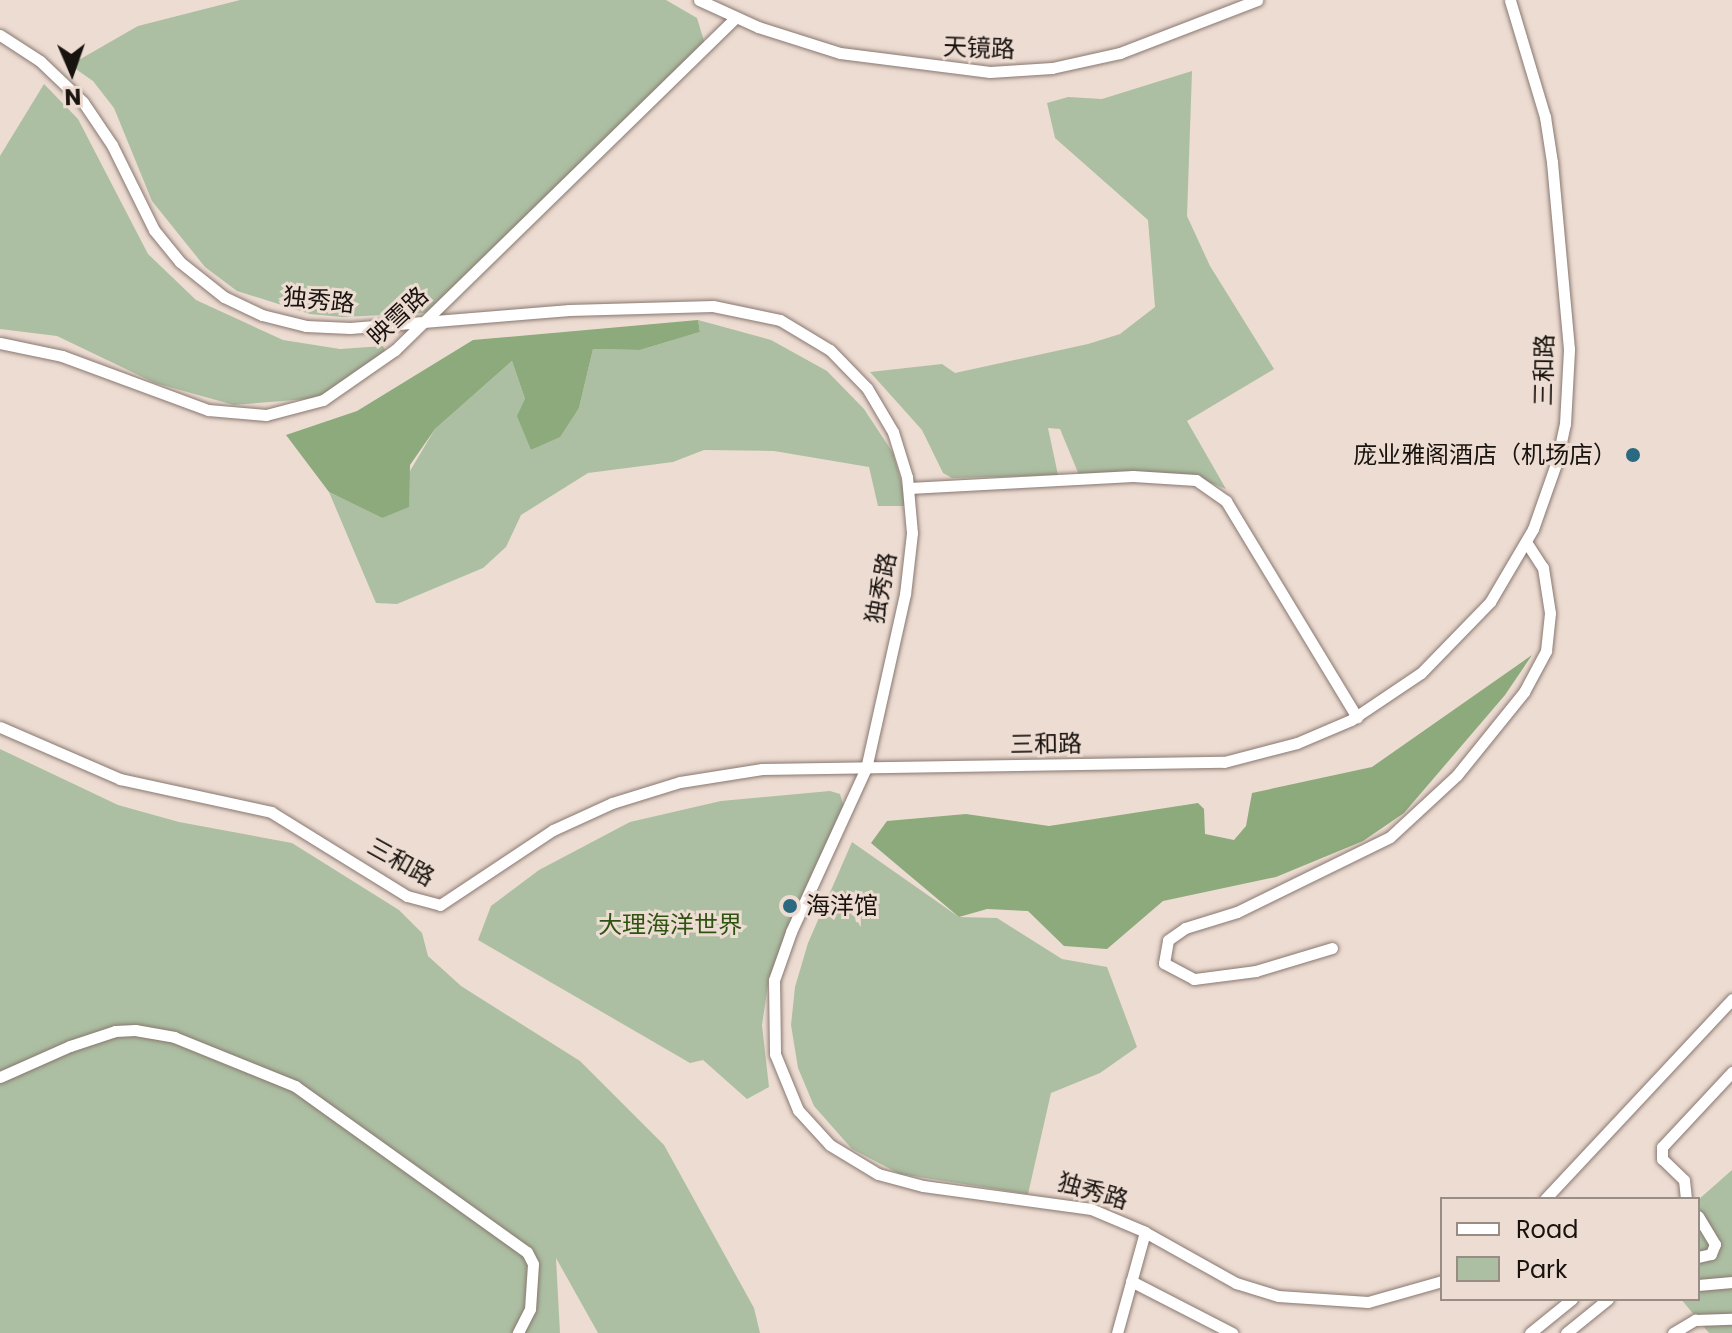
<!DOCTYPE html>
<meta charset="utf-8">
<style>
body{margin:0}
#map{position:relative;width:1732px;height:1333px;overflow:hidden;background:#eddcd2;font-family:Poppins,"Noto Sans SC",sans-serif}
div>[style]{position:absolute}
.green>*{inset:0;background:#acbfa2}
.forest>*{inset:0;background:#8caa7b}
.roads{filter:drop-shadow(0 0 2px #887870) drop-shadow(0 0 2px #887870)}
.minor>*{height:11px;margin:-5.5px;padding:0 5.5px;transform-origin:5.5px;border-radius:5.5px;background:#fff}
.dots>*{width:22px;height:22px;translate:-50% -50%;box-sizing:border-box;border:4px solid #eddcd2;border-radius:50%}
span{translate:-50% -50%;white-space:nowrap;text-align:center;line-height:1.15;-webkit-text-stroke:6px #eddcd2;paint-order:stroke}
.street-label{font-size:24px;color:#191310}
.poi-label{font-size:24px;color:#191310}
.right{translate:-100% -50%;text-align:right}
.left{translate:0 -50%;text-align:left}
.park-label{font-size:24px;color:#2e5310}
.legend{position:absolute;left:1440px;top:1197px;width:260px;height:104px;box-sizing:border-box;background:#eddcd2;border:2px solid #988c84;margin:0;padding:10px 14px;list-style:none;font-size:24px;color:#191310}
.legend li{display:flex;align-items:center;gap:16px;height:40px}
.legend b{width:40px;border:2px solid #988c84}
.north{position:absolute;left:32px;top:32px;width:80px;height:80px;-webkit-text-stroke:6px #eddcd2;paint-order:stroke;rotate:178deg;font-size:22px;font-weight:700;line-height:32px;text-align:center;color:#191310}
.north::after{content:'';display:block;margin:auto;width:28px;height:36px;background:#191310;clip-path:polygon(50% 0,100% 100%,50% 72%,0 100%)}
</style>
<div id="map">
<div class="green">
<i style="clip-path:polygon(240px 0,666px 0,697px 18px,705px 44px,426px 313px,342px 317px,310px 314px,237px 291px,205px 267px,152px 201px,114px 108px,93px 81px,70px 65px,138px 26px)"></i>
<i style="clip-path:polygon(1192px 71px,1187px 216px,1210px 266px,1274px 369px,1187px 421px,1226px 489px,1191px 475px,1079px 475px,1060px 429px,1048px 428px,1058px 475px,952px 478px,943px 473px,922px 430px,870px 372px,942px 364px,955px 373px,1088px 344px,1120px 334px,1155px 307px,1148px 220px,1055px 138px,1047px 103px,1068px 97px,1102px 99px)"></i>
<i style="clip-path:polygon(44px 84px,78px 119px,148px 254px,196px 300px,283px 340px,340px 349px,383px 346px,386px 352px,319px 398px,234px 405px,155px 383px,57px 336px,0 329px,0 156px)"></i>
<i style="clip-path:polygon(698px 320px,771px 340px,827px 371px,864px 409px,893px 453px,908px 506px,878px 506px,869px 467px,774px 451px,704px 450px,673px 462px,588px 473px,521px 515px,506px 547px,483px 568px,397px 604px,376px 603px,329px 492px,382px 518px,435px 429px,512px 361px,525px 399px,531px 450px,559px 437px,579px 408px,593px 349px,640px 350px,700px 332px)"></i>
<i style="clip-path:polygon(0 749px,118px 805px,179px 822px,292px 843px,399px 910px,422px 933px,428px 956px,461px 986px,580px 1061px,664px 1145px,754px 1308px,760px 1333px,598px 1333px,556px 1258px,560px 1333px,0 1333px)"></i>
<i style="clip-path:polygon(830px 791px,840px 794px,844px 807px,769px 978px,762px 1025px,769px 1087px,747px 1099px,703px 1060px,690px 1063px,478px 940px,491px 906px,539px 870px,630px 822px,721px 801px)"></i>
<i style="clip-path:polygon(852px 842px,959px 917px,997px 918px,1062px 959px,1107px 967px,1137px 1047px,1100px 1073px,1051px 1093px,1028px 1194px,900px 1174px,852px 1149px,814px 1106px,798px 1068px,791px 1025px,795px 987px,808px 943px)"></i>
<i style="clip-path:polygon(1732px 1170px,1732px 1333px,1709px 1333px,1681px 1299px,1698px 1299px,1698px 1200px)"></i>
</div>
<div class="forest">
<i style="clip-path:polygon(698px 320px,700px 332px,640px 350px,593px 349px,579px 408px,560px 437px,531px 450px,517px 416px,525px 399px,512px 361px,435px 429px,410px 465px,409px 507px,382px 518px,329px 492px,286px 435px,357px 411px,473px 340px)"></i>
<i style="clip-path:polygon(1532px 655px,1505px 695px,1404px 813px,1363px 841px,1276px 877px,1163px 901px,1107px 949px,1064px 946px,1028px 911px,987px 909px,959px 917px,871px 843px,887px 821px,966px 814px,1049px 826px,1198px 803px,1204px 809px,1205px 834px,1234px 840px,1246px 826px,1252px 793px,1372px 767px)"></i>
</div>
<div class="roads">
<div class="minor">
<i style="left:699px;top:0;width:65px;rotate:24.6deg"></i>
<i style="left:758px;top:27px;width:86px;rotate:17.6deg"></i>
<i style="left:840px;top:53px;width:151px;rotate:7.2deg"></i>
<i style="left:990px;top:72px;width:62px;rotate:-3.7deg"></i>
<i style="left:1052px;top:68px;width:70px;rotate:-12.4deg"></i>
<i style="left:1120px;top:53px;width:147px;rotate:-21.1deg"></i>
<i style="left:0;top:35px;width:48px;rotate:33deg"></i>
<i style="left:40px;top:61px;width:59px;rotate:43.6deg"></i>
<i style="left:83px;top:102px;width:52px;rotate:56deg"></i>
<i style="left:112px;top:145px;width:95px;rotate:63.7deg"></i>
<i style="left:154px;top:230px;width:41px;rotate:50.9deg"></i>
<i style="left:180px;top:262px;width:56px;rotate:38.5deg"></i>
<i style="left:224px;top:297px;width:42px;rotate:25.3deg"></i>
<i style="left:262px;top:315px;width:45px;rotate:14deg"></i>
<i style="left:306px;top:326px;width:44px;rotate:2.6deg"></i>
<i style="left:350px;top:328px;width:220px;rotate:-4.7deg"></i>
<i style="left:569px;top:310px;width:144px;rotate:-1.6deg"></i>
<i style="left:713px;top:306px;width:68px;rotate:11.8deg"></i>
<i style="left:780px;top:320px;width:58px;rotate:31deg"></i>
<i style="left:830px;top:350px;width:53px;rotate:45.8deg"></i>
<i style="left:867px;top:388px;width:51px;rotate:59.4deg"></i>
<i style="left:893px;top:432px;width:47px;rotate:72.7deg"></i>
<i style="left:907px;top:477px;width:56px;rotate:84.9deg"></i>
<i style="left:912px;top:533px;width:61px;rotate:96.5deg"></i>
<i style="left:905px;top:594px;width:178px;rotate:102.6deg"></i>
<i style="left:866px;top:768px;width:180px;rotate:114.6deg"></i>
<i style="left:791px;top:932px;width:51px;rotate:109.5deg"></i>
<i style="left:774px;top:980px;width:74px;rotate:89.2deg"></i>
<i style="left:775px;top:1054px;width:61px;rotate:67.7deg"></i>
<i style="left:798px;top:1110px;width:47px;rotate:47.6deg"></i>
<i style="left:830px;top:1145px;width:56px;rotate:31.1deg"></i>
<i style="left:878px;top:1174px;width:47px;rotate:14.9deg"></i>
<i style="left:923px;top:1186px;width:170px;rotate:7.8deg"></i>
<i style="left:1091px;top:1209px;width:56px;rotate:22.9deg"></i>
<i style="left:1143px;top:1231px;width:107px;rotate:29.2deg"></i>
<i style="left:1236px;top:1283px;width:44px;rotate:17.2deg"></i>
<i style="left:1278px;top:1296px;width:90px;rotate:3.8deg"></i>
<i style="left:1368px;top:1302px;width:77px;rotate:-15.8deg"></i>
<i style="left:0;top:343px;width:63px;rotate:11.8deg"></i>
<i style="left:62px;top:356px;width:156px;rotate:20.3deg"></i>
<i style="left:208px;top:410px;width:58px;rotate:4.9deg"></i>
<i style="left:266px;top:415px;width:59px;rotate:-14.7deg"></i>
<i style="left:323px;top:400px;width:88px;rotate:-34.8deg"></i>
<i style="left:395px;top:350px;width:475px;rotate:-44.3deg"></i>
<i style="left:909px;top:488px;width:224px;rotate:-3.1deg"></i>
<i style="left:1133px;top:476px;width:63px;rotate:3.6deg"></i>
<i style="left:1196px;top:480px;width:37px;rotate:35deg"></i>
<i style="left:1226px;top:501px;width:253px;rotate:58.8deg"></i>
<i style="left:0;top:727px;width:131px;rotate:23.4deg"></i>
<i style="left:120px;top:779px;width:155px;rotate:12.3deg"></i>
<i style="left:271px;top:812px;width:160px;rotate:31.7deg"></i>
<i style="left:407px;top:896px;width:34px;rotate:15deg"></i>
<i style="left:440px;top:905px;width:136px;rotate:-33.6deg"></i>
<i style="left:553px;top:830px;width:65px;rotate:-24.6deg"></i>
<i style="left:612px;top:803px;width:71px;rotate:-17.2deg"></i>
<i style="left:680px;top:782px;width:83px;rotate:-9deg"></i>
<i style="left:762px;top:769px;width:462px;rotate:-0.9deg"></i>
<i style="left:1224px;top:762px;width:75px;rotate:-14.6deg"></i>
<i style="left:1297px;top:743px;width:59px;rotate:-23.1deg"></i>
<i style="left:1351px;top:720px;width:84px;rotate:-33.9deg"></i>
<i style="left:1421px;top:673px;width:99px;rotate:-45.8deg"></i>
<i style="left:1490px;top:602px;width:85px;rotate:-59.5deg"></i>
<i style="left:1533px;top:529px;width:72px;rotate:-70.6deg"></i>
<i style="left:1557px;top:461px;width:38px;rotate:-78deg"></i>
<i style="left:1565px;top:424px;width:75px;rotate:-86.9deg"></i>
<i style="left:1569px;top:349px;width:188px;rotate:-95.2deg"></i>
<i style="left:1552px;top:162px;width:46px;rotate:-98.8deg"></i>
<i style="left:1545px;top:117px;width:122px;rotate:-106.7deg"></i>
<i style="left:1332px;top:948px;width:79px;rotate:163.2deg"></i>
<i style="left:1256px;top:971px;width:63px;rotate:172.6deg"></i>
<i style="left:1194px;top:979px;width:34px;rotate:-152deg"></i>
<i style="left:1164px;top:963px;width:23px;rotate:-80deg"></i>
<i style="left:1168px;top:940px;width:21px;rotate:-35deg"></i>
<i style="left:1185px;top:928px;width:54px;rotate:-17.1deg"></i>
<i style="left:1237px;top:912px;width:170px;rotate:-26.1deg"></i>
<i style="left:1390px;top:837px;width:91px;rotate:-42.8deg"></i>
<i style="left:1457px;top:775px;width:107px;rotate:-51.1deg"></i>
<i style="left:1524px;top:692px;width:47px;rotate:-61.8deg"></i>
<i style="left:1546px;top:651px;width:38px;rotate:-84deg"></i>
<i style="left:1550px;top:613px;width:46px;rotate:-98.8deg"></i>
<i style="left:1543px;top:568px;width:31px;rotate:-123deg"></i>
<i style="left:0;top:1077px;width:77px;rotate:-23.9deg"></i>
<i style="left:70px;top:1046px;width:47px;rotate:-18.4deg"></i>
<i style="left:115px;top:1031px;width:20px;rotate:-3deg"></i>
<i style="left:135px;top:1030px;width:40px;rotate:10deg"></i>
<i style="left:174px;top:1037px;width:131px;rotate:22deg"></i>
<i style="left:295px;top:1086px;width:285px;rotate:35.6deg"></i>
<i style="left:527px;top:1252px;width:13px;rotate:63deg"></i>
<i style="left:533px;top:1264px;width:45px;rotate:93.8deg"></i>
<i style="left:530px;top:1309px;width:27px;rotate:117deg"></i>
<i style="left:1545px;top:1199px;width:274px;rotate:-46.9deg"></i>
<i style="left:1686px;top:1199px;width:19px;rotate:-96deg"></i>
<i style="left:1684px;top:1180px;width:30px;rotate:-136deg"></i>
<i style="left:1662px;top:1159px;width:12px;rotate:-90deg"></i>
<i style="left:1662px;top:1147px;width:103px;rotate:-47deg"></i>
<i style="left:1698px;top:1216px;width:33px;rotate:59deg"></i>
<i style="left:1715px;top:1244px;width:11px;rotate:112deg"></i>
<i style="left:1711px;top:1254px;width:13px;rotate:167deg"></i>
<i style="left:1131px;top:1281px;width:114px;rotate:27.2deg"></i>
<i style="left:1698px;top:1285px;width:34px;rotate:-5deg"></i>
<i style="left:1117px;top:1333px;width:105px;rotate:-74.5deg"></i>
<i style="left:1530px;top:1333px;width:54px;rotate:-39deg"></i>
<i style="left:1566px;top:1333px;width:54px;rotate:-39deg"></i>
<i style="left:1673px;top:1333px;width:26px;rotate:-31deg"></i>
<i style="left:1695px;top:1320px;width:37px;rotate:-2deg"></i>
</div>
</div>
<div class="dots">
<i style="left:1633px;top:455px;background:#2a697f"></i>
<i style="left:790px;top:906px;background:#2a697f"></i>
</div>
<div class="street-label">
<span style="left:979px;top:48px;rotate:2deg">天镜路</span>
<span style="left:319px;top:300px;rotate:6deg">独秀路</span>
<span style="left:398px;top:316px;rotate:-43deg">映雪路</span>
<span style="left:1544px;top:370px;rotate:-89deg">三和路</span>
<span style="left:881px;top:588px;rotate:-79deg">独秀路</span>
<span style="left:1046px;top:744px;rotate:-1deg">三和路</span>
<span style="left:401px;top:862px;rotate:29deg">三和路</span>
<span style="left:1093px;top:1191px;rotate:16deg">独秀路</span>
</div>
<div class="poi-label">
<span class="right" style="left:1617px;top:455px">庞业雅阁酒店（机场店）</span>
<span class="left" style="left:806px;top:906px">海洋馆</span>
</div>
<div class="park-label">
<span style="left:670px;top:925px">大理海洋世界</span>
</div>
<ul class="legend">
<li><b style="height:10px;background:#fff"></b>Road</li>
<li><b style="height:22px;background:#acbfa2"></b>Park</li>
</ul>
<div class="north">N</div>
</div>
